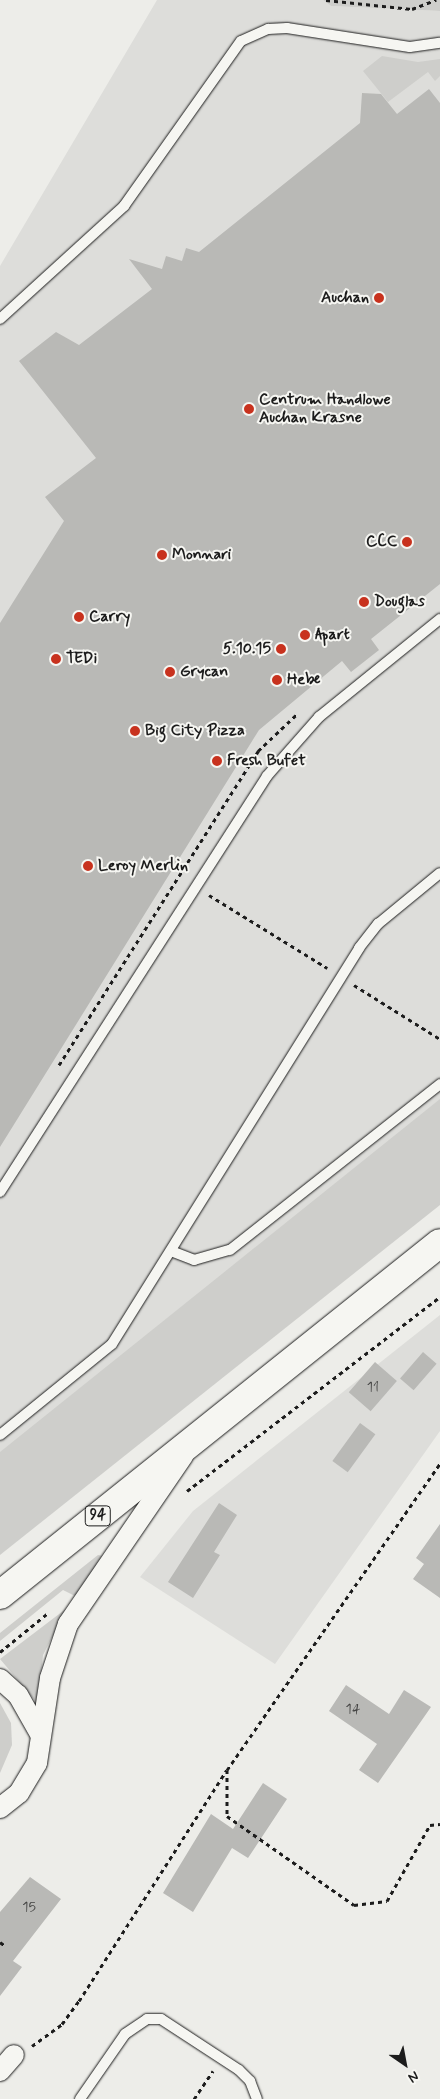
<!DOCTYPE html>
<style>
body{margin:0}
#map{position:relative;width:440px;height:2099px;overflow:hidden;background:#edede9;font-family:Mynerve,sans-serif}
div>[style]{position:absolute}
.built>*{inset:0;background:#ddddda}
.green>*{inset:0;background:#cececb}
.building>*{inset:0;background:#b9b9b6;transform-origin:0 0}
.path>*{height:3px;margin-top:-1.5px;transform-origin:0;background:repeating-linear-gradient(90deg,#1c1c1c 0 4px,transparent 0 8px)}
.roads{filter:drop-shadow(0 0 1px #1c1c1c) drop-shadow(0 0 1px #1c1c1c)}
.lane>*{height:10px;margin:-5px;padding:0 5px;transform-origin:5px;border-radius:5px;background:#f6f6f2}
.street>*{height:20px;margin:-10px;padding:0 10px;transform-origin:10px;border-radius:10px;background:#f6f6f2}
.primary>*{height:28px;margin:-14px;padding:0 14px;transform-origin:14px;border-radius:14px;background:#f6f6f2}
.dots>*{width:14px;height:14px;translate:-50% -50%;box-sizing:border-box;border:2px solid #f6f6f2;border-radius:50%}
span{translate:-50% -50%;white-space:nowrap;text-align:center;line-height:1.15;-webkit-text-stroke:4px #f6f6f2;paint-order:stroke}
.number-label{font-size:14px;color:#434342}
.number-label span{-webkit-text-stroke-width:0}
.shield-label span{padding:1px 4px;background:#f6f6f2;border:1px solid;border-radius:4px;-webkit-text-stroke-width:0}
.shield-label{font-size:15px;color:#1c1c1c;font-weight:700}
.poi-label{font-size:16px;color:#1c1c1c;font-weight:700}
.right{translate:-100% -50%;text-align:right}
.left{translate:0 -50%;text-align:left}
.north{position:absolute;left:380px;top:2039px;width:50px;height:50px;-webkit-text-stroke:4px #f6f6f2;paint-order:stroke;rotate:147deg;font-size:14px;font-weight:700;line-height:20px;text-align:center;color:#1c1c1c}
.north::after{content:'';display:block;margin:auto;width:18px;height:22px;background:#1c1c1c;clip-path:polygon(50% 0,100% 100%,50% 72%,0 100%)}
</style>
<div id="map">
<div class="built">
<i style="clip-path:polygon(157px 0,323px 0,331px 6px,440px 11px,440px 1195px,0 1542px,0 266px)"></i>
<i style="clip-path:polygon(440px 1315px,440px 1431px,275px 1664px,140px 1577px,193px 1511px)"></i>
</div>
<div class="green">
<i style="clip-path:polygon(323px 0,440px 0,440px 11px,331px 6px)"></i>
<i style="clip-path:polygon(382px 56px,418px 62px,440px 59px,440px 76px,435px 81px,428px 72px,388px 102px,363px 71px)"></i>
<i style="clip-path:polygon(440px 1099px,440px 1205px,0 1555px,0 1452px)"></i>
<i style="clip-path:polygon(98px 1555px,103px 1556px,75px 1596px,63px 1590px,0 1641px,0 1633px)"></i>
<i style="clip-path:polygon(67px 1608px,43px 1655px,38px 1704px,0 1659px)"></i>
<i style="clip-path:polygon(0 1703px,11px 1723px,12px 1745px,0 1773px)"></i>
</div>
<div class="building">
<i style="clip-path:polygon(429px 89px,440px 103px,440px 584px,371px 639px,379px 650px,351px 672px,342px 661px,259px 730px,0 1147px,0 623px,64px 521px,45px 497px,96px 458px,19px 361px,56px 332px,79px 345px,152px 289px,129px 259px,162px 269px,166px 256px,182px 261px,186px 248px,199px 252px,360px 123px,362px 93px,381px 94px,397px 114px)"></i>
<i style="left:423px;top:1352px;width:18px;height:35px;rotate:41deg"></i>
<i style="left:375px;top:1362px;width:29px;height:40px;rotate:41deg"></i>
<i style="left:360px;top:1423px;width:19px;height:47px;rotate:36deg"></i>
<i style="clip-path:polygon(219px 1503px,237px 1515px,214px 1552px,220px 1555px,193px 1598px,168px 1582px)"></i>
<i style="clip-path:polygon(440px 1524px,440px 1598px,413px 1579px,424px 1564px,416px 1558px)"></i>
<i style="clip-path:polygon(346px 1685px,389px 1714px,404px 1690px,431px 1707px,378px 1783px,359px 1770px,377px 1744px,329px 1711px)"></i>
<i style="clip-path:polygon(263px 1783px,287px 1799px,248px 1858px,232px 1848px,193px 1912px,163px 1893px,211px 1814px,233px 1829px)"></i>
<i style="clip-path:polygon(30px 1877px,61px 1899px,13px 1961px,22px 1967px,0 1996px,0 1912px)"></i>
</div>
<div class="path">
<i style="left:326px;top:0;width:86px;rotate:6deg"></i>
<i style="left:412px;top:9px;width:26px;rotate:-21deg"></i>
<i style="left:209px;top:895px;width:139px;rotate:31.7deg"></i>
<i style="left:354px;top:985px;width:102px;rotate:32.1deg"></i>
<i style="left:59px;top:1065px;width:372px;rotate:-57.6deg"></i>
<i style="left:258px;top:751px;width:54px;rotate:-43.5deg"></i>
<i style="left:187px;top:1491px;width:319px;rotate:-37.5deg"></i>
<i style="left:0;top:1652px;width:62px;rotate:-39.1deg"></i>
<i style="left:227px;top:1770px;width:46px;rotate:90deg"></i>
<i style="left:227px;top:1816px;width:155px;rotate:35deg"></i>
<i style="left:354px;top:1905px;width:33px;rotate:-7deg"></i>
<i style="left:387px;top:1901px;width:87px;rotate:-60.5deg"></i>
<i style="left:430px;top:1825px;width:10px;rotate:-6deg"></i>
<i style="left:0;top:1942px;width:5px;rotate:37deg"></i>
<i style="left:32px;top:2046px;width:37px;rotate:-36deg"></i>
<i style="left:62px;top:2024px;width:29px;rotate:-54deg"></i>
<i style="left:79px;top:2001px;width:274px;rotate:-57.4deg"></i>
<i style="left:227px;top:1770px;width:374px;rotate:-55.2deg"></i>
<i style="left:194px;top:2099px;width:34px;rotate:-56deg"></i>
</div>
<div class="roads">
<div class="lane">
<i style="left:0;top:319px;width:168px;rotate:-42.3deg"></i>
<i style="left:124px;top:206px;width:202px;rotate:-54.7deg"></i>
<i style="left:241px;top:41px;width:30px;rotate:-24deg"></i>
<i style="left:268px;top:29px;width:19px;rotate:-3deg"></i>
<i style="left:287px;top:28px;width:124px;rotate:8.8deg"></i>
<i style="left:410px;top:47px;width:30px;rotate:-8deg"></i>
<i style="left:0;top:1192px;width:494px;rotate:-57.3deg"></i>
<i style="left:267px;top:776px;width:79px;rotate:-48.6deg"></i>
<i style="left:319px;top:717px;width:156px;rotate:-39deg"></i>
<i style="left:171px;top:1251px;width:25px;rotate:21deg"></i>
<i style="left:194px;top:1260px;width:37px;rotate:-16deg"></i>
<i style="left:230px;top:1250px;width:268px;rotate:-38.3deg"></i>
<i style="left:0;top:1435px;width:144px;rotate:-39.1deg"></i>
<i style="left:112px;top:1344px;width:467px;rotate:-58deg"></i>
<i style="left:359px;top:948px;width:31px;rotate:-52deg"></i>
<i style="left:378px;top:924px;width:80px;rotate:-39.4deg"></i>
<i style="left:80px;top:2099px;width:79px;rotate:-55.3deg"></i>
<i style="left:125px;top:2034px;width:27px;rotate:-34deg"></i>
<i style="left:147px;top:2019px;width:14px"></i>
<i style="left:161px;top:2019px;width:93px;rotate:33.2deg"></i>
<i style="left:239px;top:2070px;width:16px;rotate:45deg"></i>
<i style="left:250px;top:2081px;width:19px;rotate:69deg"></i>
</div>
<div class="street">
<i style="left:0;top:1679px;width:24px;rotate:42deg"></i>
<i style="left:18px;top:1695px;width:45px;rotate:60.6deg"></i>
<i style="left:0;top:1808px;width:24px;rotate:-38deg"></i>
<i style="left:19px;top:1793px;width:35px;rotate:-59deg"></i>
<i style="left:37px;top:1763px;width:86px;rotate:-81.3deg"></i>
<i style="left:50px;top:1678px;width:57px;rotate:-71.6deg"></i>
<i style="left:68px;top:1624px;width:204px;rotate:-55.6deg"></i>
<i style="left:0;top:2071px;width:21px;rotate:-49deg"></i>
</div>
<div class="primary">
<i style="left:0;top:1595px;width:563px;rotate:-38.66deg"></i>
</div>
</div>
<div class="dots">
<i style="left:379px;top:298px;background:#c8321e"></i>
<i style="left:249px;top:409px;background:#c8321e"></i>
<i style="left:407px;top:542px;background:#c8321e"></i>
<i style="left:162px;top:555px;background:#c8321e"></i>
<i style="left:364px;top:602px;background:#c8321e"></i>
<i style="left:79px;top:617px;background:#c8321e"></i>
<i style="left:305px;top:635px;background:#c8321e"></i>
<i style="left:281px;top:649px;background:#c8321e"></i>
<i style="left:56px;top:659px;background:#c8321e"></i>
<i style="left:170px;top:672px;background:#c8321e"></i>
<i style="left:277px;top:680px;background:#c8321e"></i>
<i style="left:135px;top:731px;background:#c8321e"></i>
<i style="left:217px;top:761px;background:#c8321e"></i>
<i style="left:88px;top:866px;background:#c8321e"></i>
</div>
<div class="number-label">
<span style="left:373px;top:1387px">11</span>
<span style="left:353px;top:1709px">14</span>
<span style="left:29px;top:1907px">15</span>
</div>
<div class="shield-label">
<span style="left:98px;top:1516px">94</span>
</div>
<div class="poi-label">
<span class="right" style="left:369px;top:298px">Auchan</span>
<span class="left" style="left:259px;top:409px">Centrum Handlowe<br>Auchan Krasne</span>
<span class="right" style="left:397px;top:542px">CCC</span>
<span class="left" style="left:172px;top:555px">Monnari</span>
<span class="left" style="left:374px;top:602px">Douglas</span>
<span class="left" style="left:89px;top:617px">Carry</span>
<span class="left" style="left:315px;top:635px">Apart</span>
<span class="right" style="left:271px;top:649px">5.10.15</span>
<span class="left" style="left:66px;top:659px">TEDi</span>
<span class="left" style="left:180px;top:672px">Grycan</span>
<span class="left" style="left:287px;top:680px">Hebe</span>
<span class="left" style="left:145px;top:731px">Big City Pizza</span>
<span class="left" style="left:227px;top:761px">Fresh Bufet</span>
<span class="left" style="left:98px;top:866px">Leroy Merlin</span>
</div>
<div class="north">N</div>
</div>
